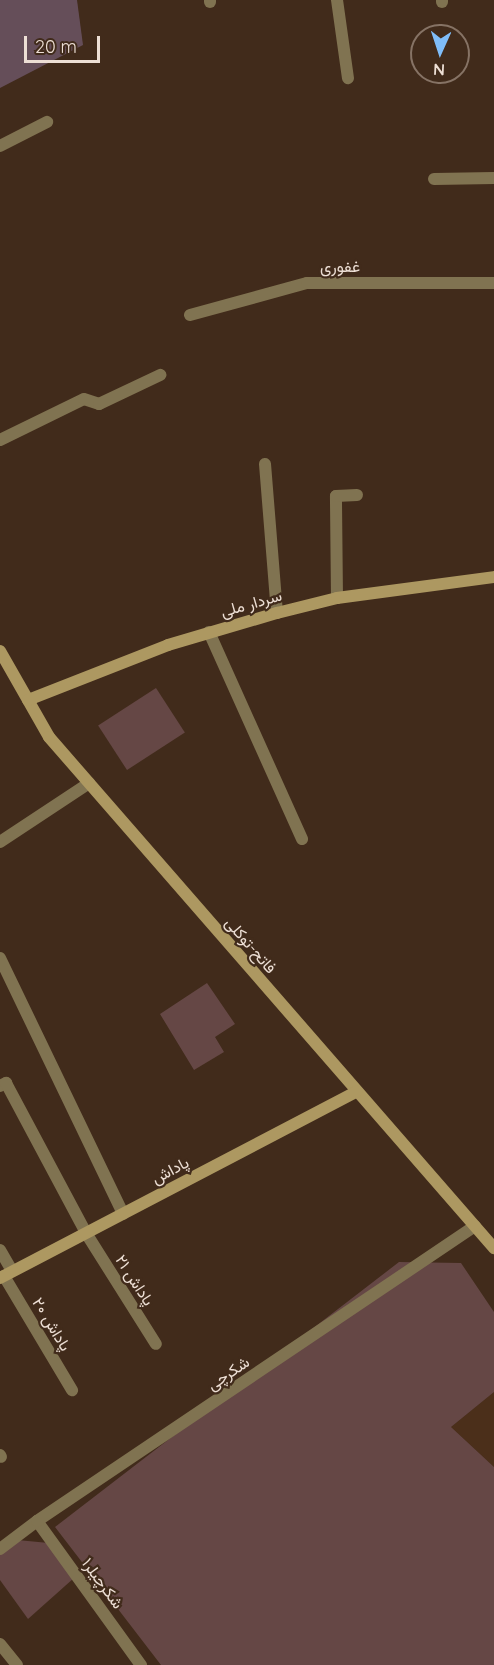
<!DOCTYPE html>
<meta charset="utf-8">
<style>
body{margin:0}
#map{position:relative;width:494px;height:1665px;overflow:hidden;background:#412b1b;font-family:Quicksand,Vazirmatn,sans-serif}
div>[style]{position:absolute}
.built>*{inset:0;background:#4b2f1a}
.green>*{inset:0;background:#654e59}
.building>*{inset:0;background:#654745;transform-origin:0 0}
.lane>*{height:12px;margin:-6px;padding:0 6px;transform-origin:6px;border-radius:6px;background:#807351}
.street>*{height:12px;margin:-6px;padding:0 6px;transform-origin:6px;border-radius:6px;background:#807351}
.secondary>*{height:12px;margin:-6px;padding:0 6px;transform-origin:6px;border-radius:6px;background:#ad9861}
span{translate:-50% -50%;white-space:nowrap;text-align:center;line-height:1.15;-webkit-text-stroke:4.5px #412b1b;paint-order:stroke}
.street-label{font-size:16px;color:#eddfd5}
.north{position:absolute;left:410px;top:24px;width:60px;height:60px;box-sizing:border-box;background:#412b1b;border:2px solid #867365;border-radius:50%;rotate:183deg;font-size:16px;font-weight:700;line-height:24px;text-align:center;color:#eddfd5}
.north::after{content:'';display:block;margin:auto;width:21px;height:27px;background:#7fbdf9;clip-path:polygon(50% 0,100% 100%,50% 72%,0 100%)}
.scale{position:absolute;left:24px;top:36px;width:76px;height:27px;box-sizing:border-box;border:3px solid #eddfd5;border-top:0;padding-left:8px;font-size:18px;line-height:21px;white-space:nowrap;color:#eddfd5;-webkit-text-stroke:4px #412b1b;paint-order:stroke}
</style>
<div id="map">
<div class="built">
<i style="clip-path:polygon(494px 1392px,494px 1467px,451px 1427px)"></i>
</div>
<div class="green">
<i style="clip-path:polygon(0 0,77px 0,83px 45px,0 88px)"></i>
</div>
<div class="building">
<i style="left:156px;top:688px;width:53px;height:69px;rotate:57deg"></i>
<i style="clip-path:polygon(207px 983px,235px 1024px,215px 1037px,224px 1052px,194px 1070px,160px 1014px)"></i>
<i style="clip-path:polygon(399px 1262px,461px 1263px,494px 1312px,494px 1392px,451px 1427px,494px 1467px,494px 1665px,161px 1665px,55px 1527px)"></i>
<i style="clip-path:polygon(17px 1540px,49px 1543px,74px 1578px,28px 1619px,0 1580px,0 1553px)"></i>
</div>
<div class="lane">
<i style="left:442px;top:0;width:2px;rotate:90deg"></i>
<i style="left:0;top:146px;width:53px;rotate:-27.1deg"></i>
<i style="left:190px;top:315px;width:121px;rotate:-15.3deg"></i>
<i style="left:307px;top:283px;width:187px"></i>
<i style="left:0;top:440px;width:93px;rotate:-26deg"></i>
<i style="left:84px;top:399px;width:16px;rotate:18deg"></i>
<i style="left:99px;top:404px;width:68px;rotate:-25.4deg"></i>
<i style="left:265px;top:464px;width:149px;rotate:85.4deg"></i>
<i style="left:337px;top:598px;width:102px;rotate:-90.6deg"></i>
<i style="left:336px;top:496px;width:21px;rotate:-3deg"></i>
<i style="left:209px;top:632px;width:227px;rotate:65.8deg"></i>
<i style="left:0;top:842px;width:107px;rotate:-33.5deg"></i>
<i style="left:0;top:958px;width:284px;rotate:64.3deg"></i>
<i style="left:0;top:1086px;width:7px;rotate:-27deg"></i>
<i style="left:6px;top:1083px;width:170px;rotate:61.9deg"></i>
<i style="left:86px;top:1233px;width:131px;rotate:57.8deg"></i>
<i style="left:4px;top:1276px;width:133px;rotate:59.2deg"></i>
<i style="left:0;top:1455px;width:2px;rotate:63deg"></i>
<i style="left:0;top:1644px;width:27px;rotate:51deg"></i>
</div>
<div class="street">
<i style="left:210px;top:0;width:2px;rotate:90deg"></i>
<i style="left:337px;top:0;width:79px;rotate:82deg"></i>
<i style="left:434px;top:179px;width:60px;rotate:-1deg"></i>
<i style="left:0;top:1250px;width:24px;rotate:60deg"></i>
<i style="left:37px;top:1521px;width:178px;rotate:54.2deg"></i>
<i style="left:0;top:1549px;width:46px;rotate:-37.1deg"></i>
<i style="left:37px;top:1521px;width:528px;rotate:-33.96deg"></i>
</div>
<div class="secondary">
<i style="left:0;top:651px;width:99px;rotate:60.3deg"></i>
<i style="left:49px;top:737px;width:678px;rotate:48.95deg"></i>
<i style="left:28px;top:700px;width:150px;rotate:-21.4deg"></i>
<i style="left:168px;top:645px;width:114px;rotate:-16.4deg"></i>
<i style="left:277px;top:613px;width:62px;rotate:-14deg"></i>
<i style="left:337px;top:598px;width:158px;rotate:-7.6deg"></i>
<i style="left:0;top:1278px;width:402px;rotate:-27.6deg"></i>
</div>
<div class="street-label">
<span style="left:340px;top:266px">غفوری</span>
<span style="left:251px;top:603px;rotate:-16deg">سردار ملی</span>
<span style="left:251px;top:945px;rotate:49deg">فاتح-توکلی</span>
<span style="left:170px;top:1170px;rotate:-28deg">پاداش</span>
<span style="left:135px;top:1280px;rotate:57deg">پاداش ۲۱</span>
<span style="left:52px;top:1324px;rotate:59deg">پاداش ۲۰</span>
<span style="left:228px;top:1373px;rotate:-34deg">شکرچی</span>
<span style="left:103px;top:1583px;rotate:54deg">شکرچیلر۱</span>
</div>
<div class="north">N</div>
<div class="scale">20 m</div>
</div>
